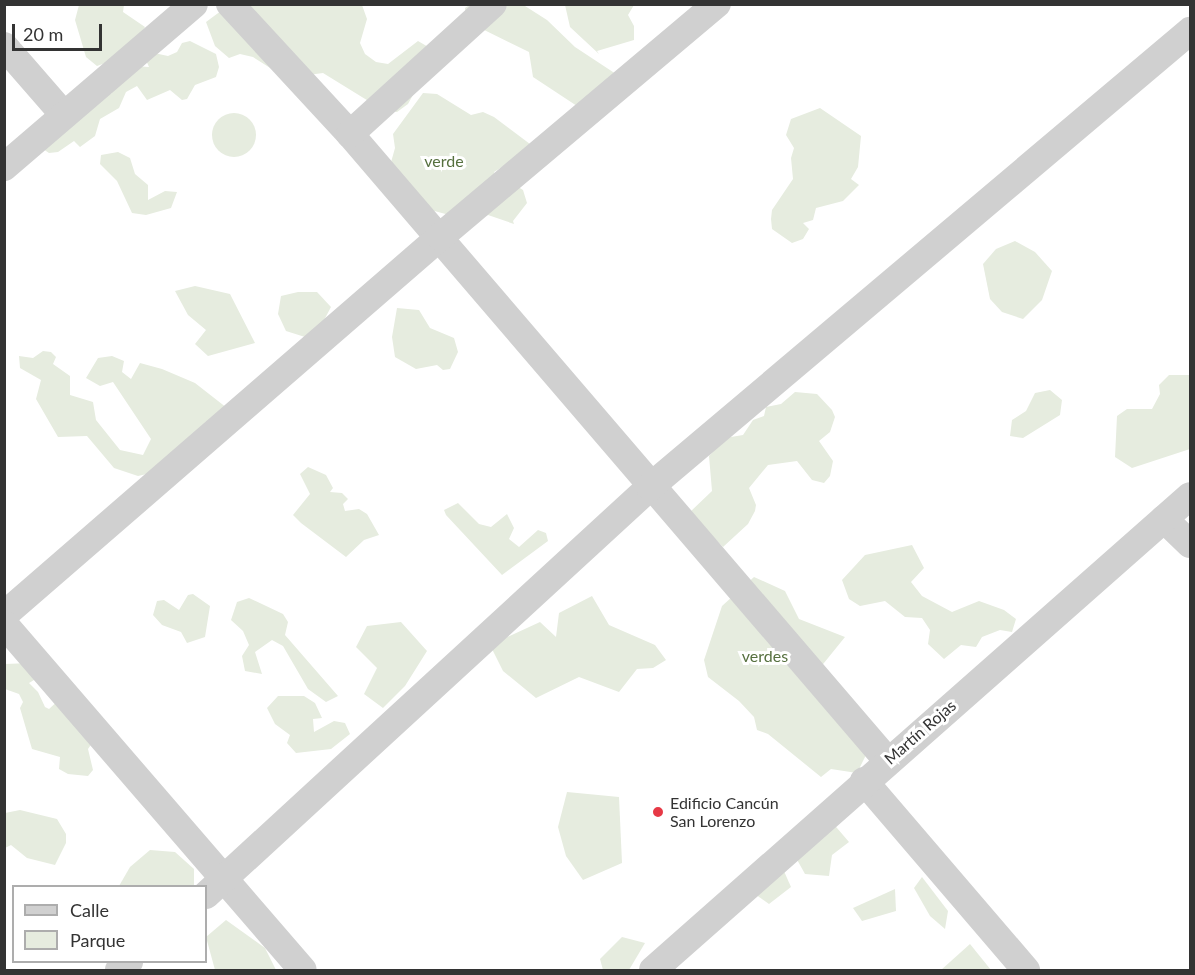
<!DOCTYPE html>
<meta charset="utf-8">
<style>
body{margin:0}
#map{position:relative;width:1195px;height:975px;overflow:hidden;background:#fff;font-family:Lato,sans-serif}
div>[style]{position:absolute}
.green>*{inset:0;background:#e6ecdf}
.round{border-radius:50%}
.minor>*{height:28px;margin:-14px;padding:0 14px;transform-origin:14px;border-radius:14px;background:#d0d0d0}
.dots>*{width:16px;height:16px;translate:-50% -50%;box-sizing:border-box;border:3px solid #fff;border-radius:50%}
span{translate:-50% -50%;white-space:nowrap;text-align:center;line-height:1.15;-webkit-text-stroke:6px #fff;paint-order:stroke}
.park-label{font-size:16px;color:#56703f}
.street-label{font-size:16px;color:#333}
.poi-label{font-size:16px;color:#333}
.left{translate:0 -50%;text-align:left}
.frame{position:absolute;inset:0;border:6px solid #333;pointer-events:none}
.legend{position:absolute;left:12px;top:885px;width:195px;height:78px;box-sizing:border-box;background:#fff;border:2px solid #adadad;margin:0;padding:8px 10px;list-style:none;font-size:18px;color:#333}
.legend li{display:flex;align-items:center;gap:12px;height:30px}
.legend b{width:30px;border:2px solid #adadad}
.scale{position:absolute;left:12px;top:24px;width:90px;height:27px;box-sizing:border-box;border:3px solid #333;border-top:0;padding-left:8px;font-size:18px;line-height:21px;white-space:nowrap;color:#333;-webkit-text-stroke:4px #fff;paint-order:stroke}
</style>
<div id="map">
<div class="green">
<i style="clip-path:polygon(471px 4px,525px 6px,547px 20px,575px 47px,619px 76px,577px 106px,533px 77px,529px 52px,466px 21px,465px 8px)"></i>
<i style="clip-path:polygon(79px 5px,124px 5px,123px 12px,145px 27px,136px 42px,108px 62px,97px 66px,86px 57px,75px 20px)"></i>
<i style="clip-path:polygon(229px 5px,362px 5px,367px 19px,360px 43px,365px 54px,376px 62px,388px 64px,418px 41px,430px 48px,420px 82px,408px 104px,397px 112px,383px 110px,323px 73px,286px 78px,253px 57px,240px 54px,229px 58px,215px 46px,206px 22px)"></i>
<i style="clip-path:polygon(565px 5px,634px 5px,628px 15px,634px 26px,634px 40px,597px 51px,599px 54px,570px 27px)"></i>
<i style="clip-path:polygon(190px 41px,216px 54px,219px 67px,216px 77px,195px 85px,187px 99px,182px 100px,170px 90px,147px 100px,137px 86px,126px 92px,119px 108px,100px 119px,95px 136px,80px 147px,74px 141px,58px 152px,49px 153px,43px 149px,104px 96px,112px 93px,107px 83px,135px 66px,149px 67px,145px 58px,154px 53px,168px 56px,177px 52px,182px 43px)"></i>
<i style="clip-path:polygon(423px 93px,437px 94px,471px 115px,483px 112px,494px 117px,534px 147px,494px 172px,500px 182px,512px 183px,523px 190px,527px 203px,513px 221px,514px 224px,488px 215px,476px 221px,475px 226px,463px 224px,453px 216px,427px 209px,388px 173px,395px 148px,393px 134px)"></i>
<i style="clip-path:polygon(820px 108px,861px 136px,858px 167px,851px 179px,859px 185px,843px 201px,816px 208px,813px 220px,803px 223px,809px 229px,803px 239px,792px 243px,772px 229px,771px 219px,772px 210px,793px 179px,791px 158px,794px 148px,786px 135px,791px 119px)"></i>
<i class="round" style="left:212px;top:113px;width:44px;height:44px"></i>
<i style="clip-path:polygon(118px 152px,130px 158px,135px 174px,148px 185px,148px 200px,165px 191px,177px 192px,171px 208px,146px 215px,132px 213px,117px 181px,100px 164px,101px 155px)"></i>
<i style="clip-path:polygon(1015px 241px,1035px 252px,1052px 271px,1042px 300px,1023px 319px,1002px 312px,990px 299px,983px 264px,996px 249px)"></i>
<i style="clip-path:polygon(195px 286px,230px 294px,255px 343px,208px 356px,195px 344px,206px 330px,188px 315px,175px 291px)"></i>
<i style="clip-path:polygon(298px 292px,317px 292px,331px 307px,323px 322px,305px 337px,286px 331px,278px 314px,281px 296px)"></i>
<i style="clip-path:polygon(397px 308px,419px 310px,430px 328px,454px 338px,458px 352px,450px 369px,443px 370px,437px 365px,416px 369px,395px 357px,392px 337px)"></i>
<i style="clip-path:polygon(43px 351px,51px 352px,56px 357px,53px 364px,70px 376px,70px 395px,93px 402px,96px 420px,120px 450px,143px 455px,151px 439px,113px 382px,100px 386px,86px 378px,98px 358px,112px 356px,124px 361px,122px 372px,131px 379px,140px 363px,162px 369px,195px 383px,227px 408px,164px 470px,138px 476px,114px 468px,87px 436px,58px 437px,36px 399px,41px 380px,20px 368px,19px 356px,33px 358px)"></i>
<i style="clip-path:polygon(1169px 375px,1190px 375px,1190px 449px,1132px 468px,1115px 457px,1117px 416px,1127px 409px,1152px 409px,1160px 394px,1159px 385px)"></i>
<i style="clip-path:polygon(1050px 390px,1062px 400px,1060px 415px,1023px 438px,1010px 436px,1012px 420px,1026px 411px,1035px 393px)"></i>
<i style="clip-path:polygon(795px 392px,817px 394px,832px 410px,835px 417px,830px 432px,819px 441px,833px 461px,830px 476px,824px 483px,812px 480px,797px 461px,768px 465px,749px 488px,756px 505px,755px 511px,748px 524px,723px 547px,689px 513px,712px 491px,709px 456px,725px 438px,743px 435px,753px 420px,764px 416px,766px 407px,781px 404px)"></i>
<i style="clip-path:polygon(308px 467px,326px 475px,333px 488px,330px 492px,342px 493px,348px 499px,343px 504px,345px 511px,359px 509px,367px 514px,379px 535px,364px 540px,346px 557px,301px 523px,293px 515px,310px 494px,300px 474px)"></i>
<i style="clip-path:polygon(458px 503px,479px 524px,491px 527px,507px 514px,514px 528px,509px 539px,519px 547px,538px 530px,546px 533px,548px 541px,502px 575px,446px 515px,444px 510px)"></i>
<i style="clip-path:polygon(912px 545px,924px 568px,911px 582px,922px 596px,952px 612px,979px 601px,1004px 610px,1016px 619px,1012px 632px,1000px 630px,982px 637px,976px 647px,961px 645px,944px 659px,928px 644px,930px 630px,922px 618px,905px 617px,885px 601px,860px 606px,849px 599px,842px 580px,865px 555px)"></i>
<i style="clip-path:polygon(754px 577px,785px 591px,799px 619px,845px 637px,811px 679px,871px 745px,857px 773px,831px 769px,821px 777px,768px 734px,757px 730px,754px 717px,739px 701px,708px 677px,704px 660px,722px 606px)"></i>
<i style="clip-path:polygon(193px 594px,210px 606px,205px 637px,187px 643px,181px 632px,162px 625px,153px 615px,157px 601px,164px 600px,179px 610px,188px 595px)"></i>
<i style="clip-path:polygon(592px 596px,609px 625px,655px 645px,666px 660px,653px 668px,637px 669px,619px 692px,579px 677px,536px 698px,503px 671px,490px 645px,540px 622px,556px 637px,559px 613px)"></i>
<i style="clip-path:polygon(249px 598px,283px 614px,288px 622px,285px 635px,338px 696px,326px 702px,308px 689px,283px 646px,272px 640px,255px 652px,262px 674px,245px 671px,242px 656px,249px 645px,243px 631px,231px 620px,237px 602px)"></i>
<i style="clip-path:polygon(401px 622px,427px 651px,405px 686px,383px 708px,364px 694px,377px 668px,356px 647px,367px 626px)"></i>
<i style="clip-path:polygon(30px 663px,39px 677px,29px 683px,38px 692px,45px 707px,49px 709px,60px 699px,97px 736px,88px 749px,93px 770px,88px 776px,68px 774px,59px 769px,60px 757px,32px 749px,20px 708px,23px 702px,19px 694px,5px 689px,5px 664px)"></i>
<i style="clip-path:polygon(278px 696px,304px 696px,315px 703px,322px 718px,313px 719px,314px 732px,334px 721px,345px 723px,350px 734px,331px 749px,296px 753px,287px 743px,290px 735px,275px 724px,267px 708px)"></i>
<i style="clip-path:polygon(567px 792px,619px 797px,622px 863px,583px 880px,566px 856px,558px 827px)"></i>
<i style="clip-path:polygon(20px 810px,57px 819px,66px 834px,66px 843px,55px 865px,27px 858px,11px 845px,5px 848px,5px 813px)"></i>
<i style="clip-path:polygon(831px 821px,849px 842px,832px 855px,829px 876px,805px 874px,795px 856px)"></i>
<i style="clip-path:polygon(150px 850px,175px 852px,194px 869px,194px 886px,119px 886px,130px 867px)"></i>
<i style="clip-path:polygon(783px 869px,791px 887px,769px 904px,755px 894px)"></i>
<i style="clip-path:polygon(922px 877px,948px 911px,945px 929px,930px 916px,914px 888px)"></i>
<i style="clip-path:polygon(895px 889px,896px 911px,862px 921px,853px 908px)"></i>
<i style="clip-path:polygon(226px 920px,265px 948px,276px 970px,215px 970px,206px 937px)"></i>
<i style="clip-path:polygon(622px 937px,645px 943px,629px 970px,603px 970px,600px 959px)"></i>
<i style="clip-path:polygon(970px 944px,991px 970px,941px 970px)"></i>
</div>
<div class="minor">
<i style="left:230px;top:4px;width:177px;rotate:47.3deg"></i>
<i style="left:350px;top:134px;width:825px;rotate:49.38deg"></i>
<i style="left:4px;top:46px;width:91px;rotate:49deg"></i>
<i style="left:350px;top:134px;width:193px;rotate:-42.3deg"></i>
<i style="left:4px;top:167px;width:250px;rotate:-40.6deg"></i>
<i style="left:1164px;top:519px;width:36px;rotate:44deg"></i>
<i style="left:4px;top:615px;width:577px;rotate:-40.92deg"></i>
<i style="left:440px;top:237px;width:362px;rotate:-40.1deg"></i>
<i style="left:4px;top:624px;width:457px;rotate:49.2deg"></i>
<i style="left:864px;top:781px;width:249px;rotate:49.4deg"></i>
<i style="left:206px;top:895px;width:603px;rotate:-42.58deg"></i>
<i style="left:650px;top:487px;width:707px;rotate:-40.18deg"></i>
<i style="left:119px;top:970px;width:13px;rotate:-39deg"></i>
<i style="left:653px;top:970px;width:716px;rotate:-41.43deg"></i>
</div>
<div class="dots">
<i style="left:658px;top:812px;background:#e63946"></i>
</div>
<div class="park-label">
<span style="left:444px;top:161px">verde</span>
<span style="left:765px;top:656px">verdes</span>
</div>
<div class="street-label">
<span style="left:920px;top:732px;rotate:-41deg">Martín Rojas</span>
</div>
<div class="poi-label">
<span class="left" style="left:670px;top:812px">Edificio Cancún<br>San Lorenzo</span>
</div>
<div class="frame"></div>
<ul class="legend">
<li><b style="height:8px;background:#d0d0d0"></b>Calle</li>
<li><b style="height:16px;background:#e6ecdf"></b>Parque</li>
</ul>
<div class="scale">20 m</div>
</div>
